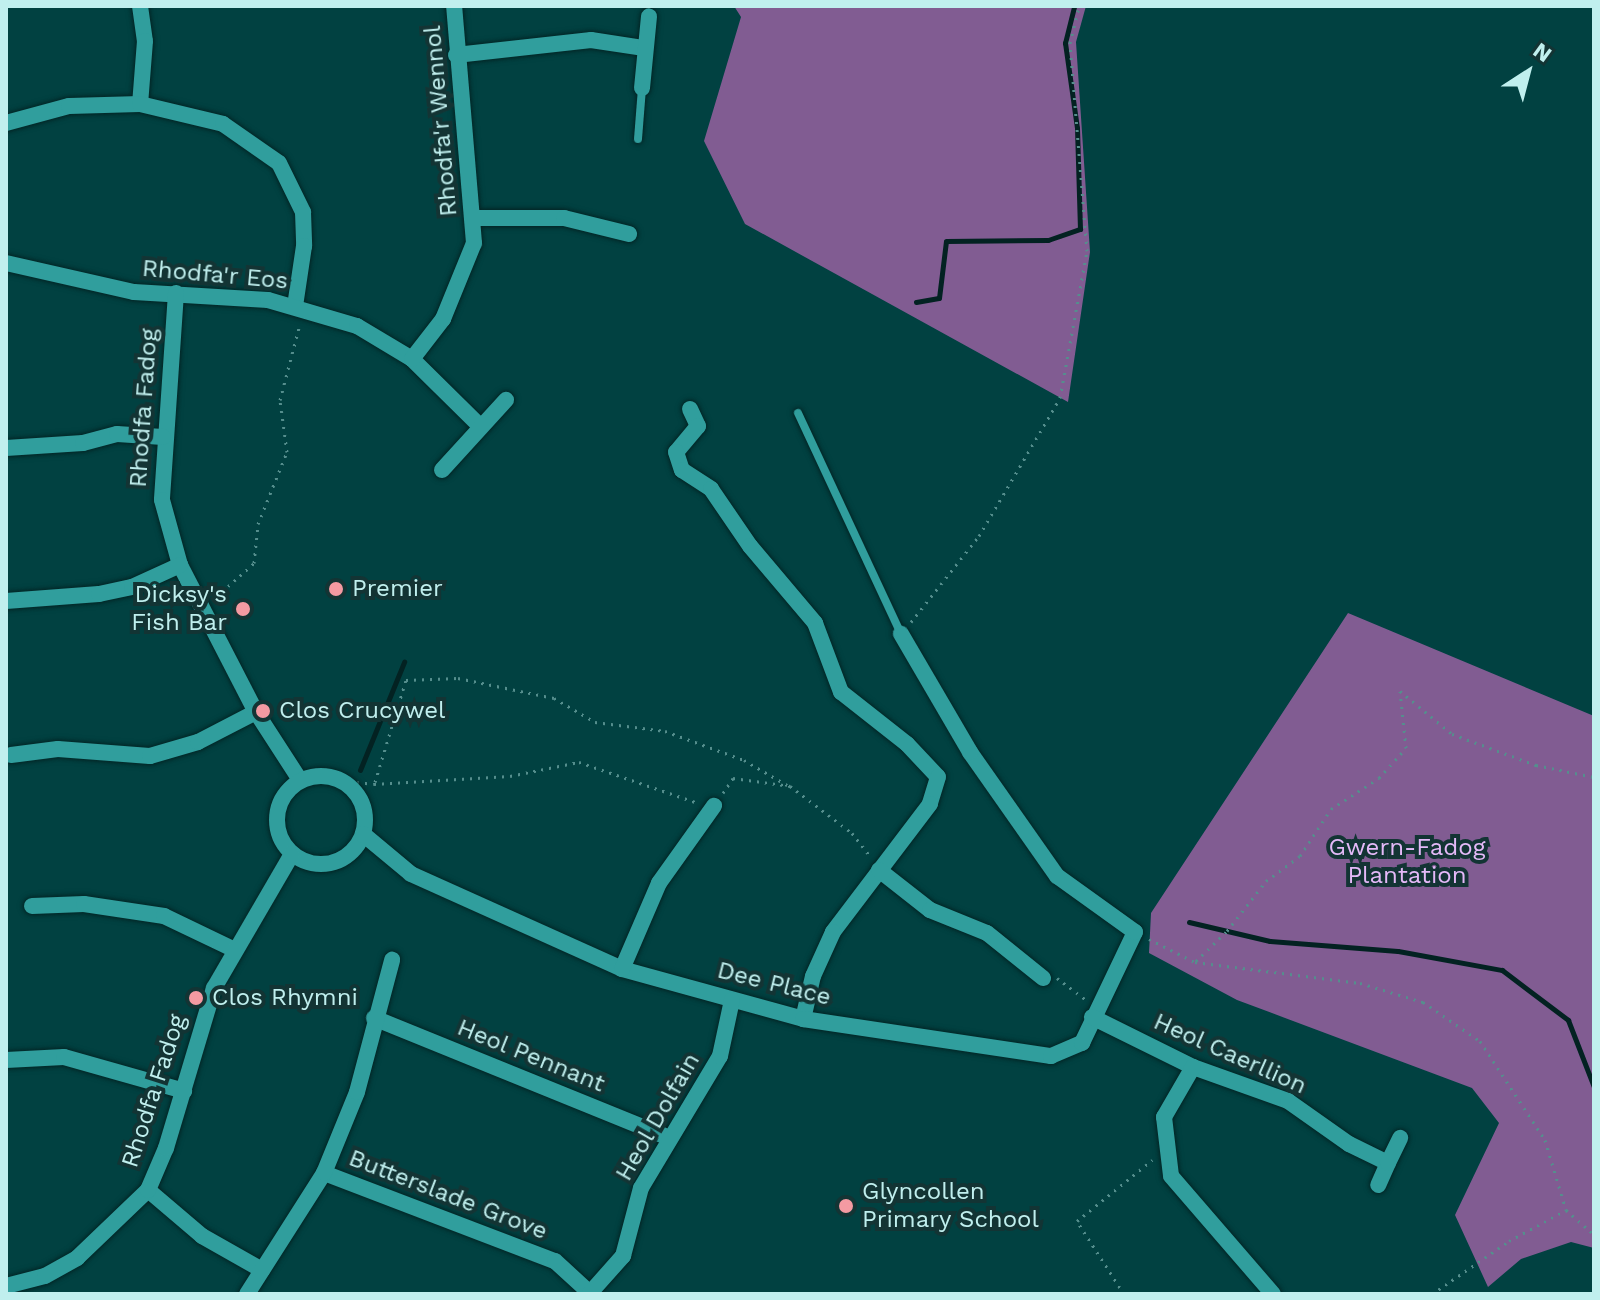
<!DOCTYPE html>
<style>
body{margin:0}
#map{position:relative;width:1600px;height:1300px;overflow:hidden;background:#014141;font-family:"Work Sans",sans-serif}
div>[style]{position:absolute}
.forest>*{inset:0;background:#815c92}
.stream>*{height:5px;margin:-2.5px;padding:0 2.5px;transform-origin:2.5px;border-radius:2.5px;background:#032222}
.path>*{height:3px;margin-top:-1.5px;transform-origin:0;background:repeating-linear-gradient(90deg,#558e8d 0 2px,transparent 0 8px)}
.roads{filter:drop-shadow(0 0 2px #032525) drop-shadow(0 0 2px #032525)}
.service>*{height:8px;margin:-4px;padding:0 4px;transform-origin:4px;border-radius:4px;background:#309e9d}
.minor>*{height:16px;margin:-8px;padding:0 8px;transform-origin:8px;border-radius:8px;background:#309e9d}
.minor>.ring{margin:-8px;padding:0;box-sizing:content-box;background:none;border:16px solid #309e9d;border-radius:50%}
.dots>*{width:22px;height:22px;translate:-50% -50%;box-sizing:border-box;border:4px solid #133434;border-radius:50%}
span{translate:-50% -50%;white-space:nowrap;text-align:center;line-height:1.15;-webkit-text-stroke:8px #133434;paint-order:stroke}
.street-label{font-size:24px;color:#c0efee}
.poi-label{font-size:24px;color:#c0efee}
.left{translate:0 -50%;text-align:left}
.right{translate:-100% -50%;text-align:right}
.park-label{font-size:24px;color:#e4b9f8}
.frame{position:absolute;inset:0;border:8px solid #c0efee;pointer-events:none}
.north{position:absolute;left:1488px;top:32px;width:80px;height:80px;-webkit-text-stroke:6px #133434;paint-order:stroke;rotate:36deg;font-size:22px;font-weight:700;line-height:32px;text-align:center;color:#c0efee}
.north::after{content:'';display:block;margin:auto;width:28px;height:36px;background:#c0efee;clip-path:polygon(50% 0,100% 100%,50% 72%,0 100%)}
</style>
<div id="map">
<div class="forest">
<i style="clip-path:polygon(734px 6px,1086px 6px,1076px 42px,1090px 252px,1068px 402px,745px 224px,704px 141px,741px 17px)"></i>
<i style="clip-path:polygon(1348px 613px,1594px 716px,1594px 1248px,1571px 1242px,1521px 1259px,1488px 1287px,1455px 1215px,1499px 1123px,1472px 1088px,1237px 1000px,1149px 953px,1151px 913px)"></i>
</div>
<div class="stream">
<i style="left:916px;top:302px;width:23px;rotate:-10deg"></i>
<i style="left:939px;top:298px;width:57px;rotate:-83deg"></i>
<i style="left:946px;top:241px;width:102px;rotate:-0.6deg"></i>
<i style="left:1048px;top:240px;width:34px;rotate:-19deg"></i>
<i style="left:1080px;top:229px;width:101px;rotate:-91.7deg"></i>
<i style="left:1077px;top:128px;width:86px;rotate:-98deg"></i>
<i style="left:1065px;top:43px;width:38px;rotate:-76deg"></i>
<i style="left:360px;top:770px;width:117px;rotate:-67.8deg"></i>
<i style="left:1189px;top:922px;width:83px;rotate:13.2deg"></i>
<i style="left:1270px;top:941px;width:128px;rotate:4.5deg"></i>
<i style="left:1398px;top:951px;width:106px;rotate:10.4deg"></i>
<i style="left:1502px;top:970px;width:83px;rotate:37.1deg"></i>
<i style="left:1568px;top:1020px;width:72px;rotate:68.8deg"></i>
</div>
<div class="path">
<i style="left:216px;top:597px;width:51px;rotate:-41.8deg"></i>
<i style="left:254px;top:563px;width:39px;rotate:-84deg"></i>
<i style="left:258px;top:524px;width:78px;rotate:-68.1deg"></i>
<i style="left:287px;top:452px;width:52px;rotate:-97.7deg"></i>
<i style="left:280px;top:400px;width:79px;rotate:-75.3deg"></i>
<i style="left:911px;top:622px;width:110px;rotate:-51.7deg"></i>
<i style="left:979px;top:536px;width:160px;rotate:-59.6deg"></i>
<i style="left:1060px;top:398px;width:149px;rotate:-79.6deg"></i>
<i style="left:1087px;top:251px;width:209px;rotate:-94.7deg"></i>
<i style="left:1070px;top:43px;width:38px;rotate:-76deg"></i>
<i style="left:341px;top:780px;width:33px;rotate:7deg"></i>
<i style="left:374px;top:784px;width:136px;rotate:-3.4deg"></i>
<i style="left:510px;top:776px;width:70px;rotate:-11.5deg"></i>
<i style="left:579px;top:762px;width:126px;rotate:19deg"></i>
<i style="left:375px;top:782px;width:107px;rotate:-73.1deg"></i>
<i style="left:406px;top:680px;width:52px;rotate:-2.2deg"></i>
<i style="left:458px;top:678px;width:98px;rotate:11.8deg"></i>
<i style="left:554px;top:698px;width:48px;rotate:30.3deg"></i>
<i style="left:595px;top:722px;width:71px;rotate:7.3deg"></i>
<i style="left:665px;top:731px;width:84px;rotate:20.2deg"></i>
<i style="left:744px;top:760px;width:50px;rotate:30.2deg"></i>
<i style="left:723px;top:793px;width:18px;rotate:-56deg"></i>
<i style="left:733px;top:778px;width:58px;rotate:8deg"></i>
<i style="left:790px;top:786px;width:78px;rotate:37.2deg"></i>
<i style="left:852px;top:833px;width:31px;rotate:52deg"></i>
<i style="left:1149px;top:939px;width:51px;rotate:26.6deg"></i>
<i style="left:1195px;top:962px;width:166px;rotate:7.3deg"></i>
<i style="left:1360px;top:983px;width:66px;rotate:16.8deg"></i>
<i style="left:1423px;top:1002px;width:69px;rotate:34.4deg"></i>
<i style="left:1480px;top:1041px;width:118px;rotate:56.7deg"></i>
<i style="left:1545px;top:1140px;width:73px;rotate:73.3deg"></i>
<i style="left:1566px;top:1210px;width:37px;rotate:41deg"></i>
<i style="left:1196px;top:961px;width:43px;rotate:-44.1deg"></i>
<i style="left:1227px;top:931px;width:63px;rotate:-52deg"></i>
<i style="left:1266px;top:881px;width:42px;rotate:-36.3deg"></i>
<i style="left:1300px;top:856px;width:56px;rotate:-56.6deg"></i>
<i style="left:1331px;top:809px;width:57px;rotate:-32.9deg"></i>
<i style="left:1379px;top:778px;width:40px;rotate:-48deg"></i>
<i style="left:1406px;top:748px;width:57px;rotate:-96deg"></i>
<i style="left:1400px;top:691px;width:67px;rotate:39.6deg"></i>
<i style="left:1452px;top:734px;width:90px;rotate:20.3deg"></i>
<i style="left:1536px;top:765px;width:59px;rotate:11.7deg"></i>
<i style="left:1057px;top:978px;width:36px;rotate:37deg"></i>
<i style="left:1124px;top:1294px;width:87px;rotate:-122.8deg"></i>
<i style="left:1077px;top:1221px;width:97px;rotate:-39.1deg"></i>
<i style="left:1432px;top:1294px;width:93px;rotate:-34.5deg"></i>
<i style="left:1509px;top:1241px;width:65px;rotate:-28.5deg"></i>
</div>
<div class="roads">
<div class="service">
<i style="left:638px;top:139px;width:51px;rotate:-85.5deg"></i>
<i style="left:798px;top:413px;width:244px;rotate:65deg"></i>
</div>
<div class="minor">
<i style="left:140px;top:6px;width:35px;rotate:82deg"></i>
<i style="left:145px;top:41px;width:63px;rotate:94.5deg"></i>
<i style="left:456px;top:55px;width:136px;rotate:-6.3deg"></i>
<i style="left:591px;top:40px;width:54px;rotate:8.6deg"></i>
<i style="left:642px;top:88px;width:72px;rotate:-84.4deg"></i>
<i style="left:6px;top:123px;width:65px;rotate:-15.1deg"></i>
<i style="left:69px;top:106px;width:71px;rotate:-1.6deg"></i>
<i style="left:140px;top:104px;width:85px;rotate:13.5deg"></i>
<i style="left:223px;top:124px;width:68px;rotate:34.9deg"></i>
<i style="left:279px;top:163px;width:55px;rotate:63.9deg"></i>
<i style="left:303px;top:212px;width:34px;rotate:88deg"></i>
<i style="left:304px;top:246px;width:61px;rotate:98.5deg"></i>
<i style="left:475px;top:218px;width:89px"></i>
<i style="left:564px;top:218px;width:67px;rotate:13.8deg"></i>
<i style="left:6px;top:263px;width:131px;rotate:12.8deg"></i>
<i style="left:134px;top:292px;width:134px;rotate:3.4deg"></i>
<i style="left:268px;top:300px;width:93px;rotate:16.3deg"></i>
<i style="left:357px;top:326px;width:64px;rotate:31deg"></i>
<i style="left:412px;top:359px;width:95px;rotate:44.6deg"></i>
<i style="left:176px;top:293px;width:207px;rotate:93.9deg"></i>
<i style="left:162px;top:500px;width:67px;rotate:74.5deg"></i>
<i style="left:180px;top:565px;width:165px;rotate:62.7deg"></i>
<i style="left:256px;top:712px;width:81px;rotate:57.1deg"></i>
<i style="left:412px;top:359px;width:51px;rotate:-52.2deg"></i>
<i style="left:443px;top:319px;width:82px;rotate:-67.8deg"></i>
<i style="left:474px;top:243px;width:238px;rotate:-94.8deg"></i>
<i style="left:690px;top:409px;width:19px;rotate:65deg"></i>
<i style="left:698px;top:426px;width:34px;rotate:130deg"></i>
<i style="left:676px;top:452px;width:19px;rotate:72deg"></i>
<i style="left:682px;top:470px;width:35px;rotate:33deg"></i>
<i style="left:711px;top:489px;width:69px;rotate:55.6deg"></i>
<i style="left:750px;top:546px;width:101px;rotate:49.8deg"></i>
<i style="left:815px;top:623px;width:74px;rotate:69.4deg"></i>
<i style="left:841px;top:692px;width:84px;rotate:38.2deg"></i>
<i style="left:907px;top:744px;width:45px;rotate:46.8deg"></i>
<i style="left:938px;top:777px;width:28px;rotate:107deg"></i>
<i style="left:930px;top:804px;width:161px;rotate:127.2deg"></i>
<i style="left:833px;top:932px;width:48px;rotate:114.4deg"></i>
<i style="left:813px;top:976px;width:44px;rotate:103.1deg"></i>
<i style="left:6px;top:448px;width:77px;rotate:-3.7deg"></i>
<i style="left:83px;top:443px;width:35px;rotate:-15deg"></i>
<i style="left:117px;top:434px;width:46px;rotate:3.7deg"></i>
<i style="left:442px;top:470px;width:95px;rotate:-47.6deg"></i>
<i style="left:6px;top:601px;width:93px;rotate:-4.3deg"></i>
<i style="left:99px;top:594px;width:34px;rotate:-12deg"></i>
<i style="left:132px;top:587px;width:53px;rotate:-24.6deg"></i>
<i style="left:11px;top:755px;width:47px;rotate:-7.3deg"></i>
<i style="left:58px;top:749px;width:92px;rotate:4.4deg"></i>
<i style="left:150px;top:756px;width:50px;rotate:-16.3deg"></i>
<i style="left:198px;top:742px;width:65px;rotate:-27.3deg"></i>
<i class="ring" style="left:277px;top:776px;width:72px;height:72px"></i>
<i style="left:363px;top:834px;width:62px;rotate:39.8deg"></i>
<i style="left:411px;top:874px;width:231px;rotate:24.2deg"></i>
<i style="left:622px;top:969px;width:188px;rotate:15.4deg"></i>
<i style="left:803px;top:1019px;width:251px;rotate:8.5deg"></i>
<i style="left:1051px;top:1056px;width:34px;rotate:-23deg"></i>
<i style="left:1082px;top:1043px;width:123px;rotate:-64.5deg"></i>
<i style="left:1135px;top:932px;width:96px;rotate:-144.3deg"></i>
<i style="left:1057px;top:876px;width:151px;rotate:-125.1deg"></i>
<i style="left:970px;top:752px;width:137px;rotate:-120.3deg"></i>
<i style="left:879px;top:870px;width:65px;rotate:38.1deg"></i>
<i style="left:930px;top:910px;width:61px;rotate:22deg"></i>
<i style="left:987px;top:933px;width:72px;rotate:38.8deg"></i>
<i style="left:32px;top:906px;width:52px;rotate:-2.2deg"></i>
<i style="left:84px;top:904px;width:81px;rotate:8.5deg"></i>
<i style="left:164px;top:916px;width:79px;rotate:25.6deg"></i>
<i style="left:622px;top:969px;width:94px;rotate:-66.7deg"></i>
<i style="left:659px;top:883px;width:95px;rotate:-54.5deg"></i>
<i style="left:1092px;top:1017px;width:113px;rotate:26.3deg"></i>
<i style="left:1193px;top:1067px;width:101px;rotate:19.7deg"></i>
<i style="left:1288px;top:1101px;width:75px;rotate:35.2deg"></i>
<i style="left:1349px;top:1144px;width:43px;rotate:26deg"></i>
<i style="left:1388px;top:1163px;width:24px;rotate:114deg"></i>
<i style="left:374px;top:1018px;width:319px;rotate:22.1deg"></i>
<i style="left:6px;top:1060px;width:58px;rotate:-3deg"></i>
<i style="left:64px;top:1057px;width:125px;rotate:15.8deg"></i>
<i style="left:1193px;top:1067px;width:58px;rotate:120.1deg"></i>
<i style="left:1164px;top:1117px;width:59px;rotate:83.2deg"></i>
<i style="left:1171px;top:1176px;width:156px;rotate:49.2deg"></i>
<i style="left:1388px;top:1163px;width:28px;rotate:-64deg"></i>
<i style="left:324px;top:1173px;width:247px;rotate:20.9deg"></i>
<i style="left:555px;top:1261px;width:49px;rotate:42.5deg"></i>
<i style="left:148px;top:1190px;width:71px;rotate:40.4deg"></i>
<i style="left:202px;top:1236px;width:69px;rotate:29.5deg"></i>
<i style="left:6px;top:1286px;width:40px;rotate:-14.4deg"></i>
<i style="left:45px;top:1276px;width:37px;rotate:-29deg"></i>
<i style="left:77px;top:1258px;width:98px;rotate:-43.8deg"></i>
<i style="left:148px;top:1190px;width:46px;rotate:-66.8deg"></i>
<i style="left:166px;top:1148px;width:167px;rotate:-73.3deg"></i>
<i style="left:214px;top:988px;width:155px;rotate:-59.8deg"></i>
<i style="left:590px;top:1293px;width:50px;rotate:-48.3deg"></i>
<i style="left:623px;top:1256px;width:70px;rotate:-75.2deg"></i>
<i style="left:641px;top:1188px;width:154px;rotate:-59.1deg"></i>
<i style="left:720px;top:1056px;width:57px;rotate:-77.9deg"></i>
<i style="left:247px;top:1294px;width:143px;rotate:-57.5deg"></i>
<i style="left:324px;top:1173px;width:87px;rotate:-67.8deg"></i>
<i style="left:357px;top:1092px;width:137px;rotate:-75.1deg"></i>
</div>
</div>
<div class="dots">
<i style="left:336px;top:589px;background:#f49aa2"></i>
<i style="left:243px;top:609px;background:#f49aa2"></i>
<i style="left:263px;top:711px;background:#f49aa2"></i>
<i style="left:196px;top:998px;background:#f49aa2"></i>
<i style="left:846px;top:1206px;background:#f49aa2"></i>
</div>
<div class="street-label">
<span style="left:441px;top:121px;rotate:-95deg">Rhodfa'r Wennol</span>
<span style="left:215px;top:275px;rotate:5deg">Rhodfa'r Eos</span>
<span style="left:144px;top:408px;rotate:-86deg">Rhodfa Fadog</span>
<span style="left:774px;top:984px;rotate:14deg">Dee Place</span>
<span style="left:1230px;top:1054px;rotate:24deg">Heol Caerllion</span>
<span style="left:531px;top:1056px;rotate:22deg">Heol Pennant</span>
<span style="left:154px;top:1091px;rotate:-72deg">Rhodfa Fadog</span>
<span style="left:658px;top:1117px;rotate:-60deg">Heol Dolfain</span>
<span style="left:448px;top:1195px;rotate:21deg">Butterslade Grove</span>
</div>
<div class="poi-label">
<span class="left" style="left:352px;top:589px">Premier</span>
<span class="right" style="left:227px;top:609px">Dicksy's<br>Fish Bar</span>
<span class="left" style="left:279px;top:711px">Clos Crucywel</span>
<span class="left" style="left:212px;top:998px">Clos Rhymni</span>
<span class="left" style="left:862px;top:1206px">Glyncollen<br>Primary School</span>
</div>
<div class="park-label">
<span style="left:1407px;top:862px">Gwern-Fadog<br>Plantation</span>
</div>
<div class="frame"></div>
<div class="north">N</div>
</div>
